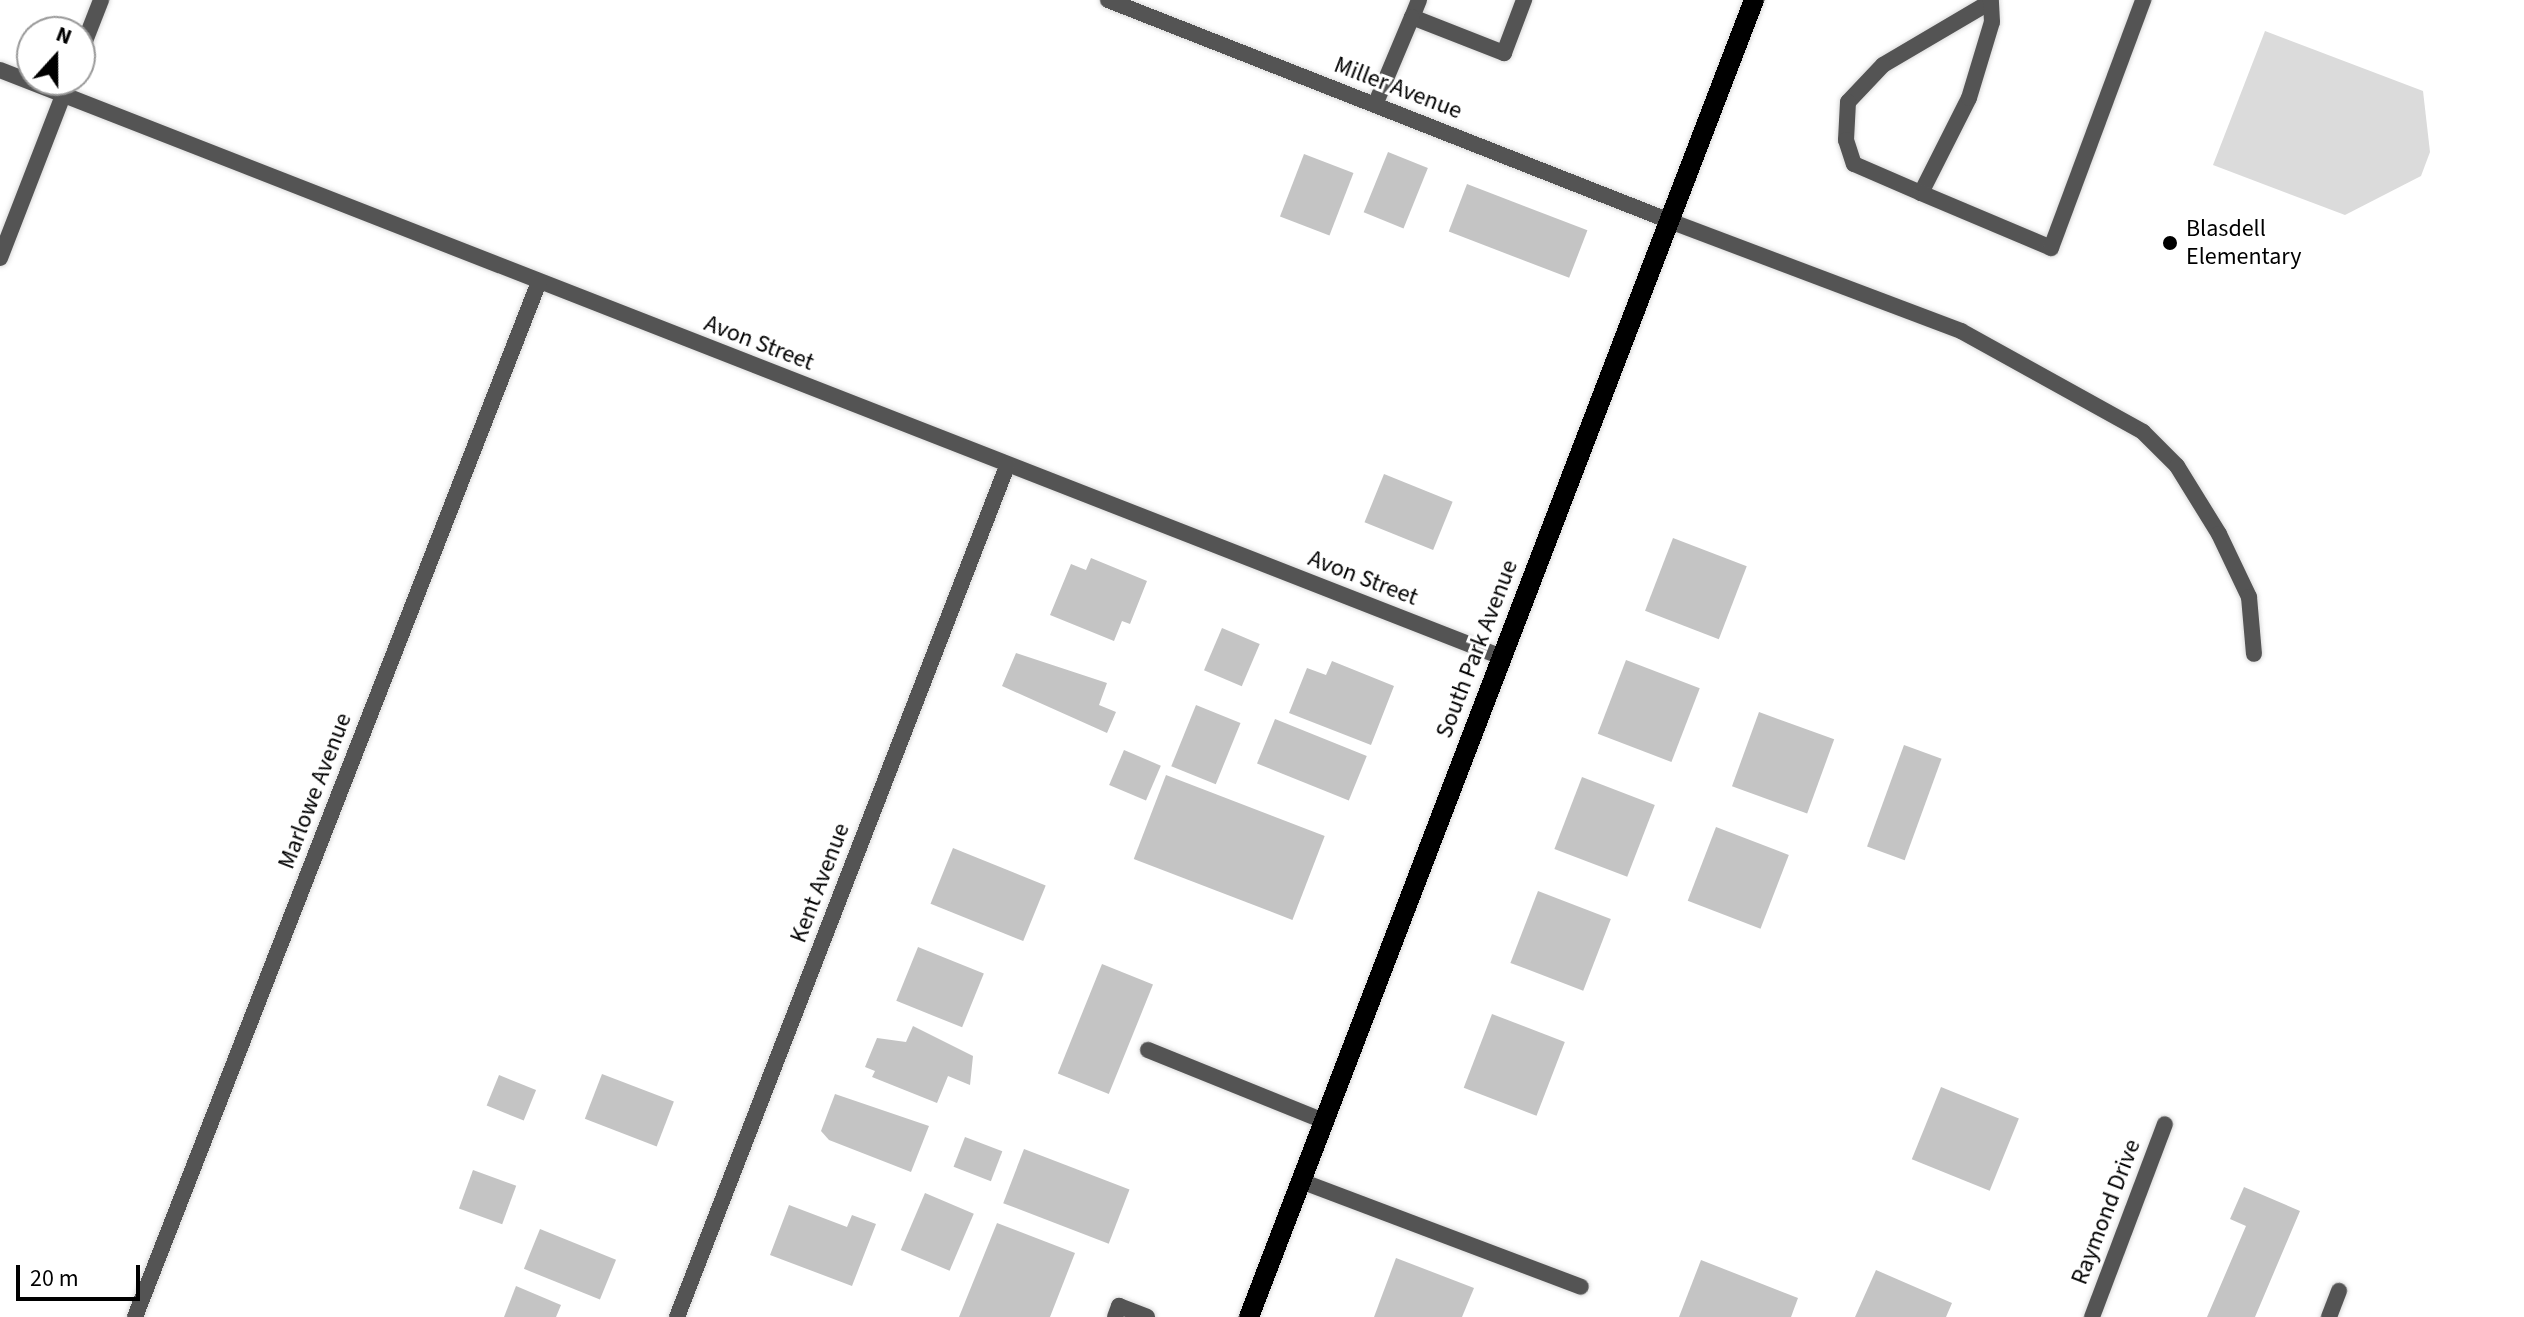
<!DOCTYPE html>
<style>
body{margin:0}
#map{position:relative;width:2524px;height:1317px;overflow:hidden;background:#fff;font-family:"Source Sans 3",sans-serif}
div>[style]{position:absolute}
.green>*{inset:0;background:#dbdbdb}
.building>*{inset:0;background:#c4c4c4;transform-origin:0 0}
.roads{filter:drop-shadow(0 0 2px #dbdbdb) drop-shadow(0 0 2px #dbdbdb)}
.lane>*{height:16px;margin:-8px;padding:0 8px;transform-origin:8px;border-radius:8px;background:#545454}
.street>*{height:16px;margin:-8px;padding:0 8px;transform-origin:8px;border-radius:8px;background:#545454}
.primary>*{height:20px;margin:-10px;padding:0 10px;transform-origin:10px;border-radius:10px;background:#000}
.dots>*{width:22px;height:22px;translate:-50% -50%;box-sizing:border-box;border:4px solid #fff;border-radius:50%}
span{translate:-50% -50%;white-space:nowrap;text-align:center;line-height:1.15;-webkit-text-stroke:6px #fff;paint-order:stroke}
.street-label{font-size:24px;color:#000}
.poi-label{font-size:24px;color:#000}
.left{translate:0 -50%;text-align:left}
.north{position:absolute;left:16px;top:16px;width:80px;height:80px;box-sizing:border-box;background:#fff;border:2px solid #999;border-radius:50%;rotate:21deg;font-size:22px;font-weight:700;line-height:32px;text-align:center;color:#000}
.north::after{content:'';display:block;margin:auto;width:28px;height:36px;background:#000;clip-path:polygon(50% 0,100% 100%,50% 72%,0 100%)}
.scale{position:absolute;left:16px;top:1265px;width:124px;height:36px;box-sizing:border-box;border:4px solid #000;border-top:0;padding-left:10px;font-size:24px;line-height:28px;white-space:nowrap;color:#000;-webkit-text-stroke:6px #fff;paint-order:stroke}
</style>
<div id="map">
<div class="green">
<i style="clip-path:polygon(2265px 31px,2423px 91px,2430px 152px,2421px 176px,2345px 215px,2213px 165px)"></i>
</div>
<div class="building">
<i style="left:1388px;top:152px;width:43px;height:65px;rotate:22deg"></i>
<i style="left:1304px;top:154px;width:53px;height:67px;rotate:21deg"></i>
<i style="left:1467px;top:184px;width:129px;height:51px;rotate:21deg"></i>
<i style="left:1384px;top:474px;width:74px;height:52px;rotate:22deg"></i>
<i style="left:1673px;top:538px;width:79px;height:78px;rotate:21deg"></i>
<i style="clip-path:polygon(1091px 558px,1147px 581px,1130px 624px,1122px 621px,1114px 641px,1050px 615px,1071px 564px,1086px 570px)"></i>
<i style="left:1222px;top:628px;width:41px;height:46px;rotate:23deg"></i>
<i style="clip-path:polygon(1016px 653px,1107px 683px,1099px 705px,1116px 712px,1107px 733px,1002px 686px)"></i>
<i style="left:1626px;top:660px;width:79px;height:79px;rotate:21deg"></i>
<i style="clip-path:polygon(1332px 661px,1394px 686px,1371px 745px,1289px 713px,1307px 668px,1326px 675px)"></i>
<i style="left:1196px;top:705px;width:48px;height:66px;rotate:22deg"></i>
<i style="left:1759px;top:712px;width:80px;height:79px;rotate:20deg"></i>
<i style="left:1275px;top:719px;width:99px;height:48px;rotate:22deg"></i>
<i style="left:1904px;top:745px;width:40px;height:108px;rotate:20deg"></i>
<i style="left:1124px;top:750px;width:40px;height:38px;rotate:23deg"></i>
<i style="left:1166px;top:775px;width:170px;height:90px;rotate:21deg"></i>
<i style="left:1582px;top:777px;width:78px;height:77px;rotate:21deg"></i>
<i style="left:1716px;top:827px;width:78px;height:79px;rotate:21deg"></i>
<i style="left:953px;top:848px;width:100px;height:60px;rotate:22deg"></i>
<i style="left:1538px;top:891px;width:78px;height:77px;rotate:21deg"></i>
<i style="left:918px;top:947px;width:71px;height:58px;rotate:22deg"></i>
<i style="left:1102px;top:964px;width:55px;height:118px;rotate:22deg"></i>
<i style="left:1492px;top:1014px;width:78px;height:79px;rotate:21deg"></i>
<i style="clip-path:polygon(913px 1026px,973px 1056px,970px 1085px,948px 1076px,937px 1103px,872px 1077px,875px 1071px,865px 1067px,877px 1038px,906px 1042px)"></i>
<i style="left:602px;top:1074px;width:77px;height:48px;rotate:21deg"></i>
<i style="left:499px;top:1075px;width:40px;height:33px;rotate:22deg"></i>
<i style="left:1941px;top:1087px;width:84px;height:78px;rotate:22deg"></i>
<i style="clip-path:polygon(835px 1094px,929px 1126px,911px 1172px,829px 1140px,821px 1131px)"></i>
<i style="left:965px;top:1137px;width:40px;height:32px;rotate:21deg"></i>
<i style="left:1024px;top:1149px;width:113px;height:58px;rotate:21deg"></i>
<i style="left:473px;top:1170px;width:46px;height:41px;rotate:20deg"></i>
<i style="clip-path:polygon(2244px 1187px,2300px 1211px,2255px 1317px,2207px 1317px,2246px 1226px,2230px 1219px)"></i>
<i style="left:925px;top:1193px;width:53px;height:62px;rotate:23deg"></i>
<i style="clip-path:polygon(789px 1205px,847px 1227px,852px 1215px,876px 1224px,852px 1286px,770px 1255px)"></i>
<i style="clip-path:polygon(997px 1223px,1075px 1253px,1050px 1317px,959px 1317px)"></i>
<i style="left:540px;top:1229px;width:82px;height:43px;rotate:22deg"></i>
<i style="clip-path:polygon(1396px 1258px,1474px 1288px,1462px 1317px,1374px 1317px)"></i>
<i style="clip-path:polygon(1701px 1260px,1798px 1298px,1791px 1317px,1679px 1317px)"></i>
<i style="clip-path:polygon(1876px 1270px,1952px 1303px,1946px 1317px,1855px 1317px)"></i>
<i style="clip-path:polygon(516px 1286px,561px 1305px,556px 1317px,504px 1317px)"></i>
</div>
<div class="roads">
<div class="lane">
<i style="left:1419px;top:0;width:18px;rotate:112deg"></i>
<i style="left:1412px;top:17px;width:99px;rotate:21.4deg"></i>
<i style="left:1504px;top:53px;width:57px;rotate:-69.3deg"></i>
<i style="left:1990px;top:2px;width:124px;rotate:149.5deg"></i>
<i style="left:1883px;top:65px;width:51px;rotate:133.4deg"></i>
<i style="left:1848px;top:102px;width:38px;rotate:93deg"></i>
<i style="left:1846px;top:140px;width:25px;rotate:72deg"></i>
<i style="left:1854px;top:164px;width:73px;rotate:23.4deg"></i>
<i style="left:1921px;top:193px;width:106px;rotate:-63.2deg"></i>
<i style="left:1969px;top:98px;width:79px;rotate:-73.2deg"></i>
<i style="left:1992px;top:22px;width:22px;rotate:-93deg"></i>
<i style="left:1375px;top:105px;width:95px;rotate:-67.2deg"></i>
<i style="left:1921px;top:193px;width:141px;rotate:22.9deg"></i>
<i style="left:2051px;top:248px;width:265px;rotate:-69.6deg"></i>
<i style="left:1670px;top:221px;width:311px;rotate:20.7deg"></i>
<i style="left:1961px;top:331px;width:208px;rotate:29deg"></i>
<i style="left:2143px;top:432px;width:48px;rotate:45deg"></i>
<i style="left:2177px;top:466px;width:80px;rotate:58.3deg"></i>
<i style="left:2219px;top:534px;width:70px;rotate:64.5deg"></i>
<i style="left:2249px;top:597px;width:57px;rotate:85deg"></i>
<i style="left:1148px;top:1050px;width:190px;rotate:22deg"></i>
<i style="left:1301px;top:1181px;width:299px;rotate:20.7deg"></i>
<i style="left:1115px;top:1317px;width:12px;rotate:-70deg"></i>
<i style="left:1119px;top:1306px;width:30px;rotate:21deg"></i>
<i style="left:2329px;top:1317px;width:28px;rotate:-69deg"></i>
</div>
<div class="street">
<i style="left:1108px;top:0;width:604px;rotate:21.47deg"></i>
<i style="left:80px;top:54px;width:58px;rotate:-68.7deg"></i>
<i style="left:0;top:70px;width:1613px;rotate:21.35deg"></i>
<i style="left:0;top:258px;width:191px;rotate:-68.8deg"></i>
<i style="left:135px;top:1317px;width:1111px;rotate:-68.68deg"></i>
<i style="left:677px;top:1317px;width:913px;rotate:-68.8deg"></i>
<i style="left:2092px;top:1317px;width:206px;rotate:-69.3deg"></i>
</div>
<div class="primary">
<i style="left:1249px;top:1317px;width:1411px;rotate:-69.02deg"></i>
</div>
</div>
<div class="dots">
<i style="left:2170px;top:243px;background:#000"></i>
</div>
<div class="street-label">
<span style="left:1398px;top:88px;rotate:21deg">Miller Avenue</span>
<span style="left:759px;top:343px;rotate:21deg">Avon Street</span>
<span style="left:1363px;top:578px;rotate:21deg">Avon Street</span>
<span style="left:1477px;top:649px;rotate:-69deg">South Park Avenue</span>
<span style="left:315px;top:791px;rotate:-69deg">Marlowe Avenue</span>
<span style="left:820px;top:883px;rotate:-69deg">Kent Avenue</span>
<span style="left:2106px;top:1212px;rotate:-69deg">Raymond Drive</span>
</div>
<div class="poi-label">
<span class="left" style="left:2186px;top:243px">Blasdell<br>Elementary</span>
</div>
<div class="north">N</div>
<div class="scale">20 m</div>
</div>
